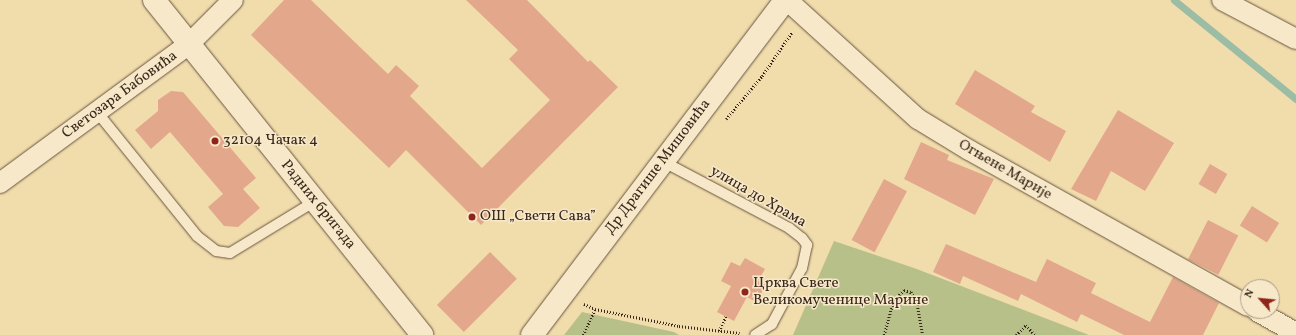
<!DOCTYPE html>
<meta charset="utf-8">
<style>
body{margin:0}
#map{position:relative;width:1296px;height:335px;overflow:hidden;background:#f1dcac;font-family:Vollkorn,serif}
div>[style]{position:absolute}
.green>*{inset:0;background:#b8c08a}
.stream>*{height:7px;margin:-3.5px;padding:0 3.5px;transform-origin:3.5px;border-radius:3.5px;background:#9bbca5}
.building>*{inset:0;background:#e3a88c;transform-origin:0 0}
.path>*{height:2.5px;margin-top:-1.25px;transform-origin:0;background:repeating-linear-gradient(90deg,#3a271b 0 1px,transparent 0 3px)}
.roads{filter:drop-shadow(0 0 1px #68543f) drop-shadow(0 0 1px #68543f)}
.lane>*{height:10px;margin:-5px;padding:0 5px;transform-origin:5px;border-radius:5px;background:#f6e8c9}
.street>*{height:20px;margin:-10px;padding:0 10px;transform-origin:10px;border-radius:10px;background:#f6e8c9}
.secondary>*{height:22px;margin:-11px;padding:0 11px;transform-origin:11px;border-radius:11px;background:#f6e8c9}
.dots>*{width:11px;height:11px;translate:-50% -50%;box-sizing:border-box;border:2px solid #f6e8c9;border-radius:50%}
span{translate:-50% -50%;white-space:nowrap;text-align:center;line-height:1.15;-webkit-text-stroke:3px #f6e8c9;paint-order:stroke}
.street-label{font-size:15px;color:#3a271b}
.poi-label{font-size:15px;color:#3a271b}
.left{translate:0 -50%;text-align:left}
.north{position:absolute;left:1240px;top:279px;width:40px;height:40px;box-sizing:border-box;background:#f6e8c9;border:1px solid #ab9b83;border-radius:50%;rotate:297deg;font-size:11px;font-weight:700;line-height:16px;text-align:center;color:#3a271b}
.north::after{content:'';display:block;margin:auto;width:14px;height:18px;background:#8f2418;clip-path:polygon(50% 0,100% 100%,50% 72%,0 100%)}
</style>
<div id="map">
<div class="green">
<i style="clip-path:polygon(834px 241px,914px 268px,1089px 335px,793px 335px)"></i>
<i style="clip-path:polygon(582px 312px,674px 332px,679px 335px,564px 335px)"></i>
</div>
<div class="stream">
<i style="left:1174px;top:0;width:157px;rotate:39.1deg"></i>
</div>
<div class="building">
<i style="clip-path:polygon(284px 0,311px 0,388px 74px,396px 65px,419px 86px,410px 96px,482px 168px,550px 100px,509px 59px,518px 50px,466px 0,527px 0,588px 62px,590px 60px,618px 87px,481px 225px,406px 150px,389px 168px,251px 35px)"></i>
<i style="clip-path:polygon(975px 70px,1035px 106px,1031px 112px,1066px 131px,1050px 162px,955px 104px)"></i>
<i style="clip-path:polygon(171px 91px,183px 92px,256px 178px,243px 189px,260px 208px,238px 227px,224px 226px,208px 207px,223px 194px,170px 132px,151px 149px,135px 130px,158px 111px,158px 100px)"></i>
<i style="clip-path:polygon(1118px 110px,1174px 143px,1145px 191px,1111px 171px,1096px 201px,1071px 189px)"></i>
<i style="clip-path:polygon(921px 142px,949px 155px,947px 160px,994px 179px,975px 215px,904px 179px)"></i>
<i style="left:1210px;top:164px;width:20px;height:23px;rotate:30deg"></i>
<i style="left:884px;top:179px;width:26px;height:69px;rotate:28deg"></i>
<i style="left:1252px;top:206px;width:32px;height:23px;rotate:32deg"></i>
<i style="left:1208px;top:220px;width:34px;height:44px;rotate:27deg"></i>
<i style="clip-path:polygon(946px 244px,1036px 282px,1047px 259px,1096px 283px,1091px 293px,1150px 322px,1173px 277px,1219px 303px,1203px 335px,1124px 335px,1081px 314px,1077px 322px,1021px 294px,1018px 301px,963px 276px,960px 284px,933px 272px)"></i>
<i style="left:490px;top:252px;width:38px;height:75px;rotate:45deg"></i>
<i style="clip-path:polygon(745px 258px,765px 269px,758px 281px,766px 285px,756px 302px,747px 297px,734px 321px,717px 312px,731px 286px,721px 281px,731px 262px,740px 266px)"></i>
</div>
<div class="path">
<i style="left:726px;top:119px;width:56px;rotate:-50.1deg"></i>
<i style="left:762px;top:76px;width:53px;rotate:-55.7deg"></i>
<i style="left:584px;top:304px;width:12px;rotate:24deg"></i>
<i style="left:595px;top:309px;width:86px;rotate:11.4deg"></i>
<i style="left:679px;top:326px;width:61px;rotate:6.5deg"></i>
<i style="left:719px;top:331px;width:17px;rotate:-65deg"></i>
<i style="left:583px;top:335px;width:29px;rotate:-65deg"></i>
<i style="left:884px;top:335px;width:27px;rotate:-75deg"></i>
<i style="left:891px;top:309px;width:13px;rotate:-63deg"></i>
<i style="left:897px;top:297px;width:10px;rotate:-45deg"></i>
<i style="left:904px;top:290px;width:7px;rotate:16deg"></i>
<i style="left:911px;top:292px;width:12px;rotate:59deg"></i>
<i style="left:917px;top:302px;width:34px;rotate:80deg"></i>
<i style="left:1016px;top:335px;width:14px;rotate:-45deg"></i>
<i style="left:1026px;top:325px;width:13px;rotate:48deg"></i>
</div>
<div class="roads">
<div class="lane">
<i style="left:97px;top:112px;width:159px;rotate:51.1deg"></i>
<i style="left:197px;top:236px;width:24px;rotate:38deg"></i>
<i style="left:216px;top:251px;width:14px;rotate:8deg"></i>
<i style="left:230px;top:253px;width:98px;rotate:-31.3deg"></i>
<i style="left:662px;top:161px;width:144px;rotate:27.8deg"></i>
<i style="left:789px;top:228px;width:16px;rotate:38deg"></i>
<i style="left:802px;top:238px;width:9px;rotate:54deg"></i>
<i style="left:807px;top:245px;width:24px;rotate:102deg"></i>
<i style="left:802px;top:268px;width:64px;rotate:118.2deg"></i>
<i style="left:772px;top:324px;width:20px;rotate:147deg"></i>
</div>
<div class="street">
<i style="left:787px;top:0;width:177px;rotate:42.3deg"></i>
<i style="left:918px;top:119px;width:60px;rotate:31.3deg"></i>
<i style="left:969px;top:150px;width:320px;rotate:29.2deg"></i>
<i style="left:1222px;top:0;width:84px;rotate:27.8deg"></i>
<i style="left:0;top:183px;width:235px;rotate:-36.3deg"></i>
<i style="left:189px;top:44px;width:62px;rotate:-45deg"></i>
<i style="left:1257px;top:311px;width:45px;rotate:29.4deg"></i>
</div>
<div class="secondary">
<i style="left:154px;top:0;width:429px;rotate:51.3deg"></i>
<i style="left:532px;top:335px;width:420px;rotate:-52.9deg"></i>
</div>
</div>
<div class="dots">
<i style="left:215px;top:141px;background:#8f2418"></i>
<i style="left:472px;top:217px;background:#8f2418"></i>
<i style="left:745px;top:292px;background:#8f2418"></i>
</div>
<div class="street-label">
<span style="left:120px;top:95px;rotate:-36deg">Светозара Бабовића</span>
<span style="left:658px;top:167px;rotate:-53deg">Др Драгише Мишовића</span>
<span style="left:1005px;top:170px;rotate:30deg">Огњене Марије</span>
<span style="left:758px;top:197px;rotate:30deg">улица до Храма</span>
<span style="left:318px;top:205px;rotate:51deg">Радних бригада</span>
</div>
<div class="poi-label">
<span class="left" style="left:223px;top:141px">32104 Чачак 4</span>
<span class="left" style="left:480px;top:217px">ОШ „Свети Сава”</span>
<span class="left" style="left:753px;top:292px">Црква Свете<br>Великомученице Марине</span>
</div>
<div class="north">N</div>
</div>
